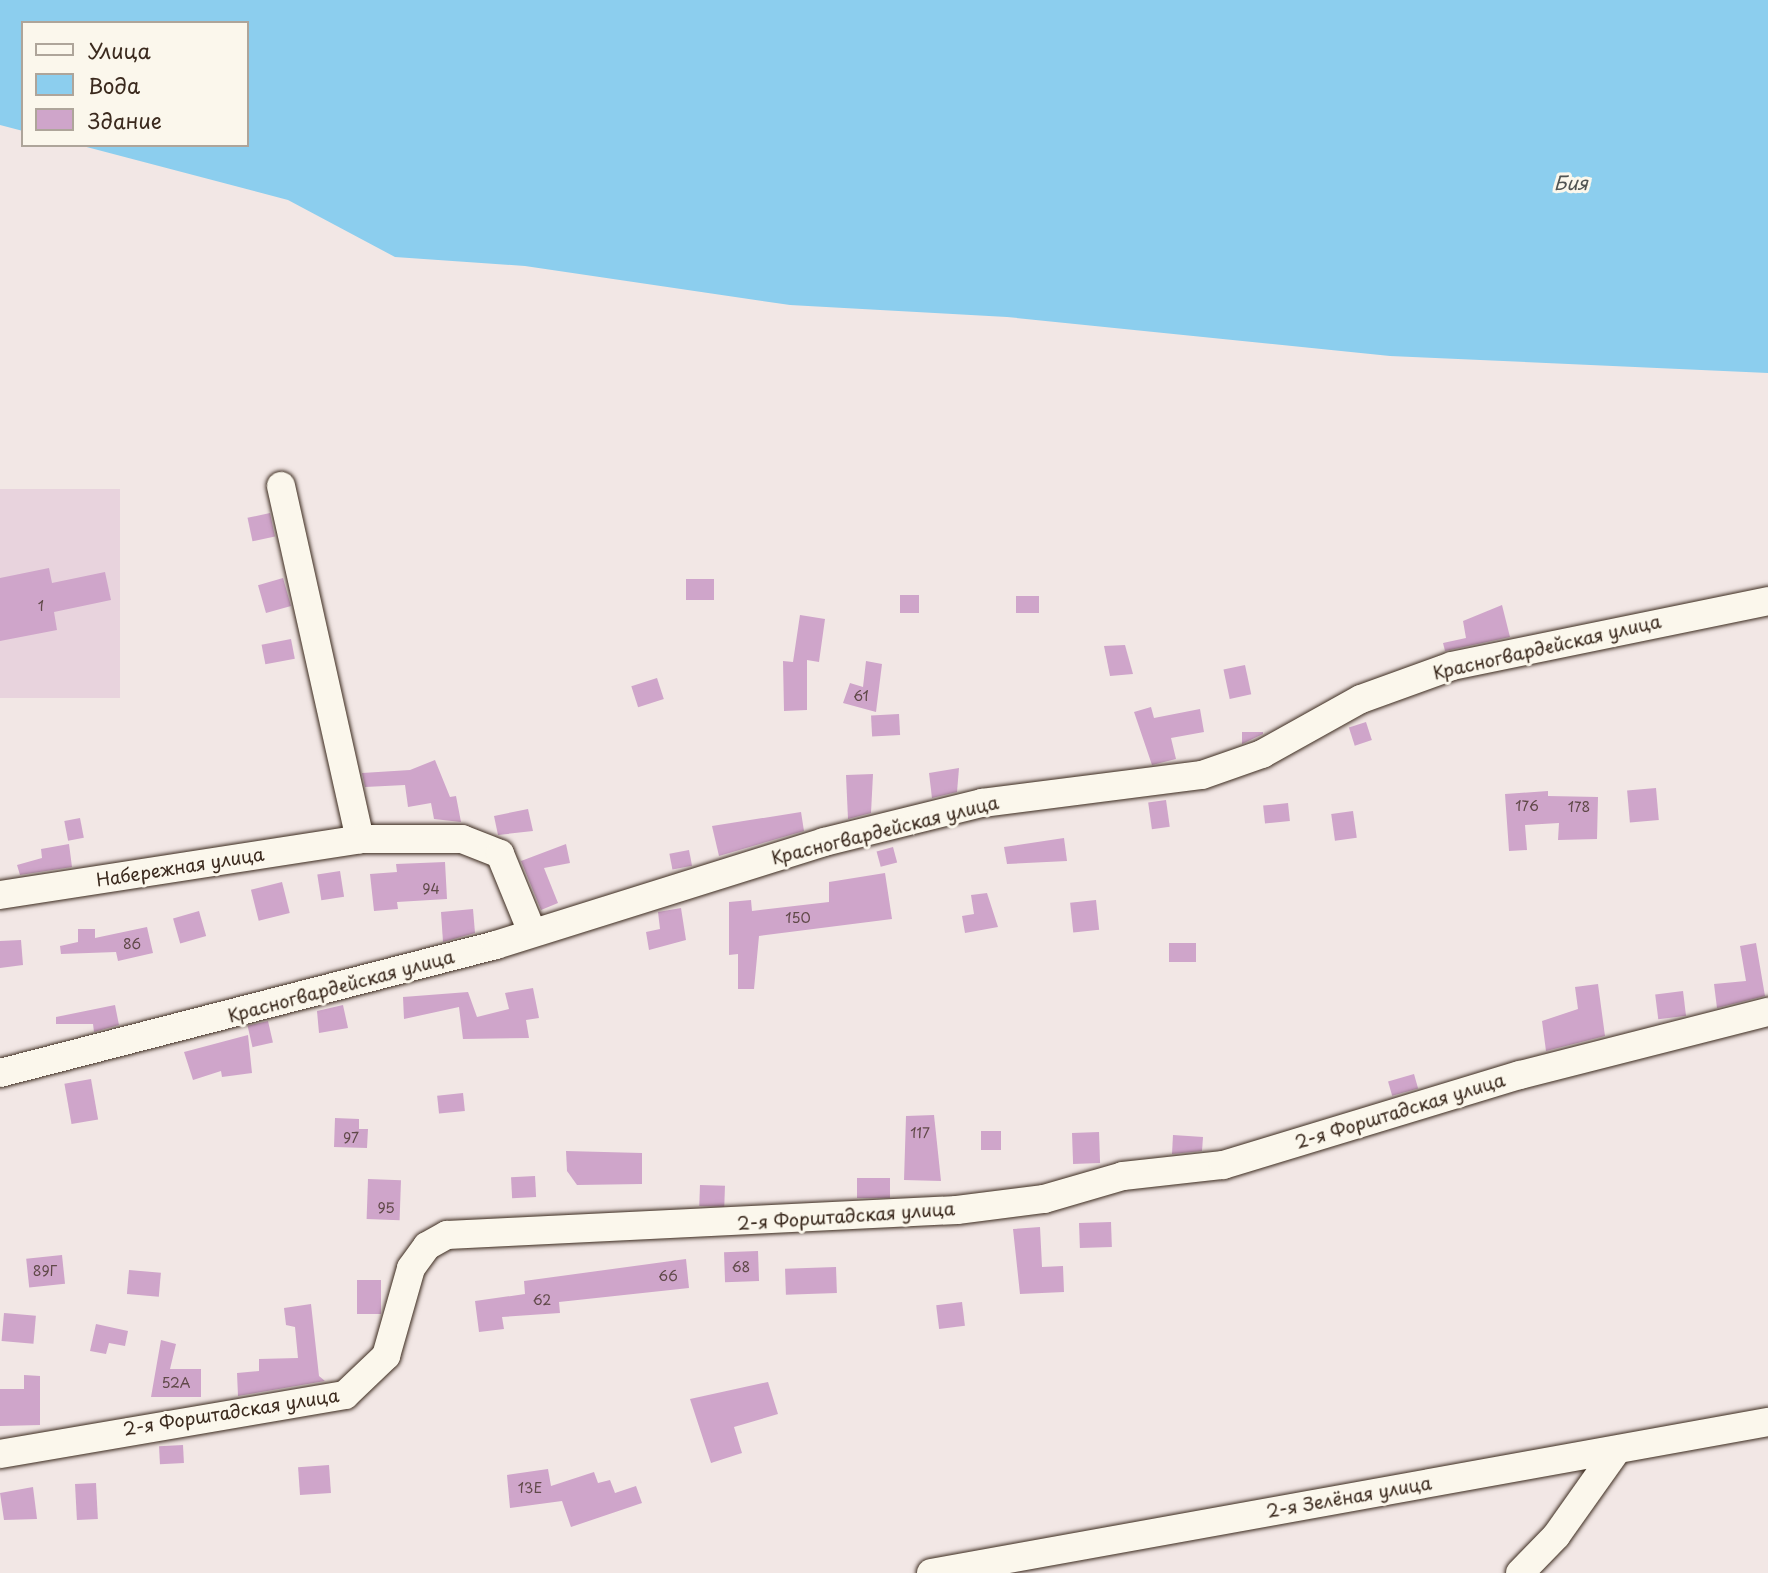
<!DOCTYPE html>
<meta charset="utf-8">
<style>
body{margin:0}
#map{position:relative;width:1768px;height:1573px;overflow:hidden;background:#f2e7e5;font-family:"Playpen Sans",sans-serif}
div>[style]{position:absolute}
.built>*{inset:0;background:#e8d3dd;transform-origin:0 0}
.water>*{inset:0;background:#8cceee}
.building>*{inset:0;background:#cfa5ca;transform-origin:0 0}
.roads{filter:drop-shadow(0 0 2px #3b2a1e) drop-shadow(0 0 2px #3b2a1e)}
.minor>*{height:28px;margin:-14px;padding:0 14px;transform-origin:14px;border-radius:14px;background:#fbf7ec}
span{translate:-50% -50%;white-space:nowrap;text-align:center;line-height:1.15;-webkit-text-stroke:6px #fbf7ec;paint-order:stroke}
.number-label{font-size:14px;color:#604949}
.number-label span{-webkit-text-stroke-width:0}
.street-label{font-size:18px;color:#3b2a1e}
.water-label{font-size:19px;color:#4f5352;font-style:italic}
.legend{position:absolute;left:21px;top:21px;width:228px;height:126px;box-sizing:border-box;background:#fbf7ec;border:2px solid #aea59a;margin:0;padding:9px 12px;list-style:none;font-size:21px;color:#3b2a1e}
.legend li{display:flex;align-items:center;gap:14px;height:35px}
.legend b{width:35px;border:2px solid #aea59a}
</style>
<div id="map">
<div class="built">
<i style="left:0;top:489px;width:120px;height:209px"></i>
</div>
<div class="water">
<i style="clip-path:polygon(0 0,1768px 0,1768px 373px,1390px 356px,1007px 317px,790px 305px,525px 266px,395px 257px,288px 200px,79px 145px,247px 145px,247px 23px,23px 23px,23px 131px,0 125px)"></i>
</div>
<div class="building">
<i style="left:270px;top:513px;width:24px;height:23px;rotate:78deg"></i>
<i style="clip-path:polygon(49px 568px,52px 583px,105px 572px,111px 600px,54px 612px,57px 630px,0 641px,0 578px)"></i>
<i style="left:283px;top:578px;width:29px;height:26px;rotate:74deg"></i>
<i style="left:686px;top:579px;width:28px;height:21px"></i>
<i style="left:900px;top:595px;width:19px;height:18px"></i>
<i style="left:1016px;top:596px;width:23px;height:17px"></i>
<i style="clip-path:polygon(1502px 605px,1510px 637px,1445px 651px,1443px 643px,1466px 638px,1463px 621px)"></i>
<i style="clip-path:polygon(800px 615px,825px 619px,819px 662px,807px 660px,807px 710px,784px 711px,783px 661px,793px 662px)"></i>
<i style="left:291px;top:639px;width:20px;height:30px;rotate:79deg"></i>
<i style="clip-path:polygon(1125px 645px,1133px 674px,1110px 676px,1104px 646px)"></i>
<i style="clip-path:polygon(866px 661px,882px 664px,876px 712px,843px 703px,850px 683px,863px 687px)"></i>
<i style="left:1245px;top:665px;width:30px;height:22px;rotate:78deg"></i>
<i style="left:657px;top:678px;width:22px;height:27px;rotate:72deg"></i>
<i style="clip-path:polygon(1151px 707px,1154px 718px,1200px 709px,1204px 732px,1171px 738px,1176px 759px,1152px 765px,1134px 712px)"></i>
<i style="left:899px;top:714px;width:21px;height:28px;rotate:87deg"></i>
<i style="left:1366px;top:722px;width:19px;height:18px;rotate:72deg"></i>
<i style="clip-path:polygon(1242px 732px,1263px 732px,1263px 734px,1242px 744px)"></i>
<i style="clip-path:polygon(435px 760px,450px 797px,456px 796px,461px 822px,434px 819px,431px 803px,408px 807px,405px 785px,365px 787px,362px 773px,410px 770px)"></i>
<i style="clip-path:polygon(959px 768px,957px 792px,932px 798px,929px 773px)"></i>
<i style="clip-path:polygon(873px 774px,871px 813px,848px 819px,846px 775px)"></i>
<i style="left:1656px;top:788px;width:32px;height:29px;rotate:85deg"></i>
<i style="clip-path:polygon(1548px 791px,1548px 796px,1598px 797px,1597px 839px,1558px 840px,1559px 823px,1525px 825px,1527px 850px,1509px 851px,1505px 794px)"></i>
<i style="left:1166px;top:800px;width:27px;height:18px;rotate:82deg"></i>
<i style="left:1288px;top:803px;width:18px;height:25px;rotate:84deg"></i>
<i style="clip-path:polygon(528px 809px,533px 831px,498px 835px,494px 816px)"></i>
<i style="left:1353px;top:811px;width:27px;height:22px;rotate:82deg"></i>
<i style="clip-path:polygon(801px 812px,804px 831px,719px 856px,712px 826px)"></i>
<i style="left:80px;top:818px;width:20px;height:16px;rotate:79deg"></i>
<i style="clip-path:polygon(1064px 838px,1067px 861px,1007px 864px,1004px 847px)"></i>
<i style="clip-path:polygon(69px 844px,72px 867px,20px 875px,17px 865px,42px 858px,41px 849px)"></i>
<i style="clip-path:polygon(566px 844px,570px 863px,544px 868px,558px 903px,541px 910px,521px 861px)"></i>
<i style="left:893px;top:847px;width:16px;height:17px;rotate:75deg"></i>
<i style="left:689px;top:850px;width:16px;height:20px;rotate:79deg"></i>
<i style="clip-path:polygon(445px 862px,447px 899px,397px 902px,398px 909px,374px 911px,370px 874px,397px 872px,396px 864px)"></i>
<i style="left:340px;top:871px;width:26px;height:23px;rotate:81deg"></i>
<i style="clip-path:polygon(885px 873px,892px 919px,759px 936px,754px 989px,738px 989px,738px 954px,729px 955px,729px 902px,751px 900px,752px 911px,829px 902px,829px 882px)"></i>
<i style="left:282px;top:882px;width:32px;height:32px;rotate:76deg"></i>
<i style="clip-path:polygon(987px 893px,998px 927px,965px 933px,962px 916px,974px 914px,971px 895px)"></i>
<i style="left:1096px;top:900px;width:30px;height:26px;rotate:84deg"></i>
<i style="clip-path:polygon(681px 908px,686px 940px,649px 950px,646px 932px,660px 929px,658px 912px)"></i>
<i style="clip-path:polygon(473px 909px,475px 933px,443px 942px,441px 912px)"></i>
<i style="left:199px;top:911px;width:26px;height:27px;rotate:74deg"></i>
<i style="clip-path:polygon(147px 927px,153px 953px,118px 961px,116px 952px,61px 954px,60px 946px,78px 942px,78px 929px,95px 929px,95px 938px)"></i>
<i style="clip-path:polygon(21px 940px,23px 965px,0 968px,0 941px)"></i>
<i style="left:1169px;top:943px;width:27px;height:19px"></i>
<i style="clip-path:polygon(1756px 943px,1765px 996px,1717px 1008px,1714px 984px,1746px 981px,1740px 946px)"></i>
<i style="clip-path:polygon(1598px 984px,1605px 1036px,1546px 1051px,1542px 1021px,1578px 1009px,1575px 987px)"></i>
<i style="clip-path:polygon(533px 988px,539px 1018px,526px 1020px,529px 1038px,463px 1039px,459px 1007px,404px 1019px,403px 997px,468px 992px,477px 1017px,509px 1009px,505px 993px)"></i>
<i style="left:1683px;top:991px;width:25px;height:28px;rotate:83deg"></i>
<i style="clip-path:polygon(115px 1005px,119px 1025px,94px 1032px,93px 1024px,56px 1024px,56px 1017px)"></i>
<i style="clip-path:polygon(343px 1005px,348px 1028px,319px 1033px,317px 1011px)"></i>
<i style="left:268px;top:1021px;width:22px;height:21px;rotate:77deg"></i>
<i style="clip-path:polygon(248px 1035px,252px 1073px,222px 1077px,221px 1071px,193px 1080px,184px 1052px)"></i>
<i style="left:1414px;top:1074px;width:15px;height:27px;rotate:74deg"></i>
<i style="left:91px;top:1079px;width:41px;height:27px;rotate:80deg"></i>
<i style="left:463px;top:1093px;width:18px;height:26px;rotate:84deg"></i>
<i style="clip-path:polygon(934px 1115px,941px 1181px,904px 1180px,906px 1116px)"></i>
<i style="clip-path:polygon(335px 1118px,359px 1119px,359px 1129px,368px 1129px,367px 1148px,334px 1147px)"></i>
<i style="left:981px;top:1131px;width:20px;height:19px"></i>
<i style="left:1099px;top:1132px;width:31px;height:27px;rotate:88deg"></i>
<i style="clip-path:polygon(1173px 1135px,1203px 1137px,1202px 1151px,1172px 1154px)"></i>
<i style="clip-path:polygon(566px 1151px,642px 1153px,642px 1184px,577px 1185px,567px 1171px)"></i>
<i style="left:535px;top:1176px;width:21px;height:24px;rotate:87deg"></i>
<i style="left:857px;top:1178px;width:33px;height:20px"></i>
<i style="left:368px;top:1179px;width:33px;height:40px;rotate:2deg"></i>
<i style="left:700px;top:1185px;width:25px;height:21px;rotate:2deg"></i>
<i style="left:1111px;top:1222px;width:25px;height:32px;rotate:88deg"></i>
<i style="clip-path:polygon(1040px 1227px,1042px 1267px,1063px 1266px,1064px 1292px,1020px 1294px,1013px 1229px)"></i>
<i style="left:758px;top:1251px;width:30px;height:34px;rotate:88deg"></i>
<i style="left:62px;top:1255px;width:29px;height:36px;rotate:84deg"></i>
<i style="clip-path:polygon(686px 1259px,689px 1288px,559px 1302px,560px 1313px,502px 1317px,504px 1329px,479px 1332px,475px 1301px,525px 1294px,524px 1281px)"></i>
<i style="left:836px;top:1267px;width:26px;height:51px;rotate:88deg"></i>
<i style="left:129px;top:1270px;width:32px;height:24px;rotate:5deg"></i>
<i style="left:357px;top:1280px;width:24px;height:34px"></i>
<i style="left:962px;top:1302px;width:24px;height:26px;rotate:83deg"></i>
<i style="clip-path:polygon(311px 1304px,319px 1376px,325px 1381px,238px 1396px,237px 1373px,259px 1371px,259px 1359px,298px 1358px,295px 1327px,286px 1325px,284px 1308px)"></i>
<i style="left:4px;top:1313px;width:32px;height:28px;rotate:5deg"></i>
<i style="clip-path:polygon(96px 1324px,128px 1331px,125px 1346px,109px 1343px,106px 1354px,90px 1351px)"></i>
<i style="clip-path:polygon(161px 1340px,176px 1344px,170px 1369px,201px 1369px,201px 1397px,151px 1397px)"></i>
<i style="clip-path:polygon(24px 1375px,40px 1376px,40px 1425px,0 1426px,0 1389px,24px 1389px)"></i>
<i style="clip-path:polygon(768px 1382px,778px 1414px,734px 1427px,742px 1453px,711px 1463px,690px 1399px)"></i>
<i style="left:183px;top:1445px;width:18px;height:24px;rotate:87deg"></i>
<i style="left:329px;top:1465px;width:28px;height:31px;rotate:86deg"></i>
<i style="clip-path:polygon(548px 1469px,551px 1486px,594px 1472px,598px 1483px,610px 1480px,615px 1493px,636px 1486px,642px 1503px,571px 1527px,562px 1501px,510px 1508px,507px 1475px)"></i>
<i style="left:96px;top:1483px;width:36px;height:21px;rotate:87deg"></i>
<i style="clip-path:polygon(33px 1487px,37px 1519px,4px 1520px,0 1493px)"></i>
</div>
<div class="roads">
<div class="minor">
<i style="left:281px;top:486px;width:362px;rotate:77.4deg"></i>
<i style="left:0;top:895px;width:364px;rotate:-8.8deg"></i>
<i style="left:360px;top:839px;width:102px"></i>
<i style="left:462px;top:839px;width:41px;rotate:21.5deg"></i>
<i style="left:500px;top:854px;width:84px;rotate:67.7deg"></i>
<i style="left:0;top:1073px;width:512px;rotate:-14.47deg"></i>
<i style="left:496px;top:945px;width:344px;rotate:-17.4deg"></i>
<i style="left:824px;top:842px;width:163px;rotate:-13.9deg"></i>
<i style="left:982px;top:803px;width:222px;rotate:-7.3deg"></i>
<i style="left:1202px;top:775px;width:64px;rotate:-19.3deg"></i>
<i style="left:1262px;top:754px;width:113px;rotate:-29.1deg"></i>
<i style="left:1361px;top:699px;width:97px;rotate:-19.9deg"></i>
<i style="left:1452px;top:666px;width:323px;rotate:-11.6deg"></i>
<i style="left:0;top:1454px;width:350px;rotate:-9.7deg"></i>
<i style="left:345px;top:1395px;width:57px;rotate:-43.6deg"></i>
<i style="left:386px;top:1356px;width:91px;rotate:-74.1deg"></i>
<i style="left:411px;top:1268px;width:27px;rotate:-54deg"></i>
<i style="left:427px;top:1246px;width:23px;rotate:-29deg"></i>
<i style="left:447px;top:1235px;width:511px;rotate:-2.81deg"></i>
<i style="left:957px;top:1210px;width:88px;rotate:-7.2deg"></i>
<i style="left:1044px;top:1199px;width:82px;rotate:-16.2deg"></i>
<i style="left:1123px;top:1176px;width:101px;rotate:-6.3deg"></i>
<i style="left:1223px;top:1165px;width:310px;rotate:-16.9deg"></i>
<i style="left:1520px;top:1075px;width:256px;rotate:-14.3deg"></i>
<i style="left:931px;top:1573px;width:851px;rotate:-10.23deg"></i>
<i style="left:1520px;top:1573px;width:52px;rotate:-45.8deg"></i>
<i style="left:1556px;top:1536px;width:105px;rotate:-54.7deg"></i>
</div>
</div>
<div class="number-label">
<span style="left:41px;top:606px">1</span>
<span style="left:861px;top:696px">61</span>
<span style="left:1527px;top:806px">176</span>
<span style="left:1579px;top:807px">178</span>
<span style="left:431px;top:889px">94</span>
<span style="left:798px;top:918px">150</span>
<span style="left:132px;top:944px">86</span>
<span style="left:920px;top:1133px">117</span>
<span style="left:351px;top:1138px">97</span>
<span style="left:386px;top:1208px">95</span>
<span style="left:741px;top:1267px">68</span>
<span style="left:45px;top:1271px">89Г</span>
<span style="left:668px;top:1276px">66</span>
<span style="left:542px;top:1300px">62</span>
<span style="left:176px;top:1383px">52А</span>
<span style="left:530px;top:1488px">13Е</span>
</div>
<div class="street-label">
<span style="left:1547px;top:647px;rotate:-13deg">Красногвардейская улица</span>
<span style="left:885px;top:830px;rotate:-14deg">Красногвардейская улица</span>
<span style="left:180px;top:867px;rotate:-9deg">Набережная улица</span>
<span style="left:341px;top:986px;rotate:-15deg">Красногвардейская улица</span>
<span style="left:1400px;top:1111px;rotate:-17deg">2-я Форштадская улица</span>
<span style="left:846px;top:1216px;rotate:-4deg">2-я Форштадская улица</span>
<span style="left:231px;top:1412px;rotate:-9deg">2-я Форштадская улица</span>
<span style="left:1349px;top:1497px;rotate:-10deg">2-я Зелёная улица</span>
</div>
<div class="water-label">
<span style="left:1571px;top:183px">Бия</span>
</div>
<ul class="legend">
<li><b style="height:9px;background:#fbf7ec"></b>Улица</li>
<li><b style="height:19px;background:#8cceee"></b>Вода</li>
<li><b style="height:19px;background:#cfa5ca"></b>Здание</li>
</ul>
</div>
